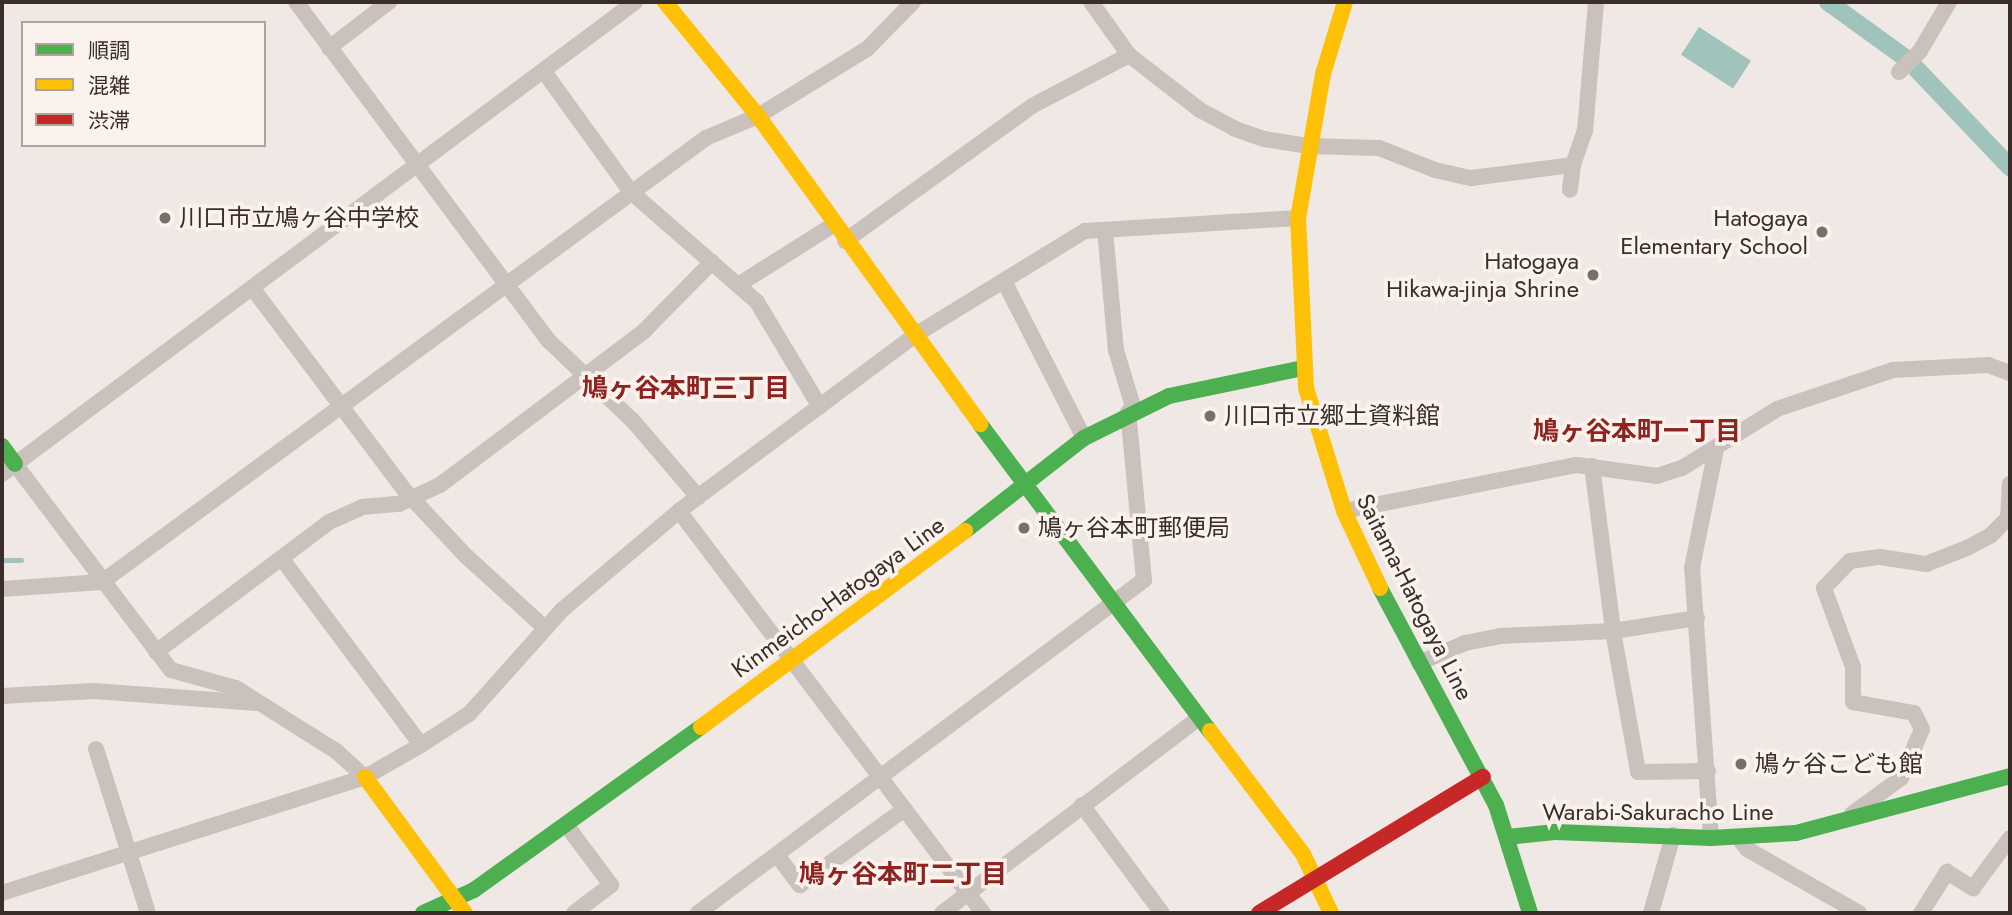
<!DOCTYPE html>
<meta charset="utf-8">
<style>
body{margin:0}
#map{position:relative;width:2012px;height:915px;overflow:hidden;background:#f0e8e4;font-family:Jost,"Noto Sans JP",sans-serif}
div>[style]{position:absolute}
.water>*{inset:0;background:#a0c3bc;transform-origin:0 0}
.stream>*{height:5px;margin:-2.5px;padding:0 2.5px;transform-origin:2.5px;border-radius:2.5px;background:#a0c3bc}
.canal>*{height:18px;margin:-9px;padding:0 9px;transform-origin:9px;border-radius:9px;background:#a0c3bc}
.street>*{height:16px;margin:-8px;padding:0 8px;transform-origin:8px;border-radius:8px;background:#cac1bd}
.fast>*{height:16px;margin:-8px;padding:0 8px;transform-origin:8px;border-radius:8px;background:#4caf50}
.slow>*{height:16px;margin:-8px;padding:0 8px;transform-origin:8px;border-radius:8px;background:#ffc107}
.jam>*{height:16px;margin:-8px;padding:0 8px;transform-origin:8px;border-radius:8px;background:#c62828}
.dots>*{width:19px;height:19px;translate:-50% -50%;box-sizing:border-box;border:4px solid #fbf2ed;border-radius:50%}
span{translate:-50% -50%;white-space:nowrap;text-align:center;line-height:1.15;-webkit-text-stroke:7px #fbf2ed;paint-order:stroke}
.poi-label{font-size:24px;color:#3b2d2a}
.left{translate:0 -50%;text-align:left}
.right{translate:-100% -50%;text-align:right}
.street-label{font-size:24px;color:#3b2d2a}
.neighbourhood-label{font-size:26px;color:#8e241f;font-weight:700}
.frame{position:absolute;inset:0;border:4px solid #3b2d2a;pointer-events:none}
.legend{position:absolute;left:21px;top:21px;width:245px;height:126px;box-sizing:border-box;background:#fbf2ed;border:2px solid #aea39f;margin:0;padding:9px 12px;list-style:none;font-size:21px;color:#3b2d2a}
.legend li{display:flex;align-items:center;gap:14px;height:35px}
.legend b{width:35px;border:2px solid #aea39f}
</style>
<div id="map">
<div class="water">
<i style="left:1699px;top:27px;width:62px;height:33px;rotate:33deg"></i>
</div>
<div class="stream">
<i style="left:2px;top:560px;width:19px"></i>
</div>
<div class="canal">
<i style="left:1828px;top:2px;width:99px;rotate:35.9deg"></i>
<i style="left:1908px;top:60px;width:148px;rotate:46.4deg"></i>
</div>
<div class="street">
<i style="left:296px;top:2px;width:423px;rotate:53.3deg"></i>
<i style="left:549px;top:341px;width:117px;rotate:43.6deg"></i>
<i style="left:634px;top:422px;width:99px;rotate:49.5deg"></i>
<i style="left:1091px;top:2px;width:65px;rotate:54.4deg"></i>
<i style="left:1129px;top:55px;width:90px;rotate:37.8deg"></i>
<i style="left:1200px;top:110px;width:40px;rotate:28deg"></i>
<i style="left:1235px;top:129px;width:31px;rotate:19deg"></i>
<i style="left:1264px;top:139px;width:45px;rotate:9deg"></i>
<i style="left:1308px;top:146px;width:71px;rotate:1.6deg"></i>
<i style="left:1379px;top:148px;width:60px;rotate:21.4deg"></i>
<i style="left:1435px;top:170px;width:37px;rotate:13deg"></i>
<i style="left:1471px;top:178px;width:103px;rotate:-7.3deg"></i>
<i style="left:1573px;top:165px;width:25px;rotate:97deg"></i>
<i style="left:329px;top:48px;width:76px;rotate:-37.5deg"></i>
<i style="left:1899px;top:72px;width:30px;rotate:-45deg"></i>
<i style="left:1920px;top:51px;width:57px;rotate:-59.4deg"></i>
<i style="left:545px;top:73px;width:147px;rotate:54.1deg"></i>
<i style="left:631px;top:192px;width:167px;rotate:41.1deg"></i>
<i style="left:757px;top:302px;width:122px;rotate:59deg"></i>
<i style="left:1573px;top:165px;width:36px;rotate:-71deg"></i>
<i style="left:1585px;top:131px;width:129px;rotate:-85.1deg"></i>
<i style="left:1105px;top:230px;width:121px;rotate:84.8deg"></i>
<i style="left:1116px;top:350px;width:63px;rotate:73.3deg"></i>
<i style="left:845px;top:241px;width:231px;rotate:-35.8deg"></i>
<i style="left:1032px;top:106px;width:110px;rotate:-27.7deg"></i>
<i style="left:1004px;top:281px;width:176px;rotate:63deg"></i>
<i style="left:738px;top:285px;width:112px;rotate:-32.3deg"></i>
<i style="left:253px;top:289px;width:254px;rotate:53deg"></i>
<i style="left:406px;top:492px;width:86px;rotate:46.9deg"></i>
<i style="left:465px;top:555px;width:108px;rotate:42.4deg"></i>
<i style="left:15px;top:464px;width:258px;rotate:52.9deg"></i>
<i style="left:171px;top:670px;width:67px;rotate:15.5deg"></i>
<i style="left:236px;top:688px;width:118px;rotate:32.2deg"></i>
<i style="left:336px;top:751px;width:39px;rotate:42deg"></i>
<i style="left:1592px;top:466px;width:166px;rotate:82.7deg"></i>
<i style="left:1613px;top:631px;width:143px;rotate:79.9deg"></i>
<i style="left:1638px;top:772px;width:70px;rotate:-0.8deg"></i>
<i style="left:2px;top:474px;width:790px;rotate:-36.71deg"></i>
<i style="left:679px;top:511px;width:504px;rotate:52.9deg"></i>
<i style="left:1344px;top:511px;width:237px;rotate:-11.2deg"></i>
<i style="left:1577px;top:465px;width:81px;rotate:7.8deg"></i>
<i style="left:1657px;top:476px;width:26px;rotate:-18deg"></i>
<i style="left:1682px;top:468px;width:112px;rotate:-31.8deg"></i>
<i style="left:1777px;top:409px;width:122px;rotate:-18.6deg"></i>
<i style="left:1893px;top:370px;width:95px;rotate:-3deg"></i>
<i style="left:1988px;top:365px;width:23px;rotate:20deg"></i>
<i style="left:282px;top:559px;width:232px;rotate:53.2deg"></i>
<i style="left:2px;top:589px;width:100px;rotate:-4deg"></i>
<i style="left:102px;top:582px;width:750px;rotate:-36.32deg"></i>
<i style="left:706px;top:138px;width:56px;rotate:-22.9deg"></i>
<i style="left:758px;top:116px;width:128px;rotate:-31.6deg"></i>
<i style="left:867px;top:49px;width:66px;rotate:-45.6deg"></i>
<i style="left:156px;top:652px;width:216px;rotate:-36.9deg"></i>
<i style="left:329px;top:522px;width:36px;rotate:-24deg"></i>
<i style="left:362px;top:507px;width:37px;rotate:-5deg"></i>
<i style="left:399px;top:504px;width:45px;rotate:-24.9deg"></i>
<i style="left:440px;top:485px;width:256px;rotate:-37deg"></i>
<i style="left:644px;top:331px;width:97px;rotate:-45.4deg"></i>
<i style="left:1419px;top:663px;width:50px;rotate:-23.5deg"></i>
<i style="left:1465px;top:643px;width:36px;rotate:-11deg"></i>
<i style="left:1500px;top:636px;width:113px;rotate:-2.5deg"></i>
<i style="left:1613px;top:631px;width:85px;rotate:-8.8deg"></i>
<i style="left:2px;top:696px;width:92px;rotate:-3.1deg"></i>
<i style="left:94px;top:691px;width:164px;rotate:4.2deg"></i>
<i style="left:96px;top:749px;width:172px;rotate:72.4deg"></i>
<i style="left:1082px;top:805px;width:134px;rotate:53.5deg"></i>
<i style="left:1852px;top:814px;width:61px;rotate:-36.3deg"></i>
<i style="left:1901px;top:778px;width:53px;rotate:-66.8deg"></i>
<i style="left:1922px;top:729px;width:18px;rotate:-117deg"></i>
<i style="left:1914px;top:713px;width:62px;rotate:-169.8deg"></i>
<i style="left:1853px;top:702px;width:35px;rotate:-90deg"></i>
<i style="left:1853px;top:667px;width:84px;rotate:-110.2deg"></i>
<i style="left:1824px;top:588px;width:37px;rotate:-46deg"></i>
<i style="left:1850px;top:561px;width:30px;rotate:-8deg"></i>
<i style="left:1880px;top:557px;width:47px;rotate:8.7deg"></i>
<i style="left:1926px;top:564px;width:44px;rotate:-21.3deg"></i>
<i style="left:1967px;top:548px;width:27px;rotate:-28deg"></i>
<i style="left:1991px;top:535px;width:24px;rotate:-45deg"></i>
<i style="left:2008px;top:518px;width:34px;rotate:-87deg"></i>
<i style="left:567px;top:826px;width:74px;rotate:53.3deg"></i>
<i style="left:611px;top:885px;width:46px;rotate:142.9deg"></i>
<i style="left:1738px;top:837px;width:15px;rotate:53deg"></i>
<i style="left:1747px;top:849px;width:129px;rotate:29.7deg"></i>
<i style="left:1711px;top:838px;width:271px;rotate:-94deg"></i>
<i style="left:1692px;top:568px;width:121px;rotate:-78.6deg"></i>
<i style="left:777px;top:855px;width:38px;rotate:53deg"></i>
<i style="left:800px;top:885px;width:126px;rotate:-36deg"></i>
<i style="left:2px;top:893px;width:381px;rotate:-17.7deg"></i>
<i style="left:365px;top:777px;width:64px;rotate:-29.7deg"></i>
<i style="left:421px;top:745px;width:57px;rotate:-32.9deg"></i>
<i style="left:469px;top:714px;width:140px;rotate:-48.2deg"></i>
<i style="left:562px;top:610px;width:153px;rotate:-40.2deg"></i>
<i style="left:679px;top:511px;width:294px;rotate:-36.7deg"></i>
<i style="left:915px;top:335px;width:199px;rotate:-31.5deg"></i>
<i style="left:1085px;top:231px;width:213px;rotate:-3.5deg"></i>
<i style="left:698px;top:913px;width:557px;rotate:-36.75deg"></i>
<i style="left:1144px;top:580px;width:169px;rotate:-95.4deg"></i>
<i style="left:942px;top:913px;width:323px;rotate:-37.2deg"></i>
<i style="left:1651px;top:913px;width:81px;rotate:-74.2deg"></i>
<i style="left:1921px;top:913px;width:49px;rotate:-57.6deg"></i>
<i style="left:1947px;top:872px;width:31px;rotate:32deg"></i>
<i style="left:1973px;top:888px;width:62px;rotate:-53.5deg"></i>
</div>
<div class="fast">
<i style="left:980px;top:424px;width:384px;rotate:53.2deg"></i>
<i style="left:2px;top:446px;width:22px;rotate:54deg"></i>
<i style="left:965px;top:531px;width:151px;rotate:-38deg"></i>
<i style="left:1084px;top:438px;width:95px;rotate:-26.3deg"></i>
<i style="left:1169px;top:396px;width:137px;rotate:-11.8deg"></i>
<i style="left:1380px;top:588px;width:246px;rotate:61.9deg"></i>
<i style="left:1496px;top:805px;width:113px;rotate:72.5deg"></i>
<i style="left:1508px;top:837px;width:47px;rotate:-6.1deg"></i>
<i style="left:1555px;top:832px;width:156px;rotate:2.2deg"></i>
<i style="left:1711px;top:838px;width:85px;rotate:-3.4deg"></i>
<i style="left:1796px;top:833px;width:221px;rotate:-14.9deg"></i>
<i style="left:423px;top:913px;width:56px;rotate:-24.3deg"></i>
<i style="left:474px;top:890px;width:279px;rotate:-35.7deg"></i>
</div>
<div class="slow">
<i style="left:665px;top:2px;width:147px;rotate:50.8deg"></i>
<i style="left:758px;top:116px;width:380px;rotate:54.2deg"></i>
<i style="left:1345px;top:2px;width:75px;rotate:107deg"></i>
<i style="left:1323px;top:74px;width:146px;rotate:99.8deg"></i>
<i style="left:1298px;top:218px;width:170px;rotate:87.3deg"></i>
<i style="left:1306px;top:388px;width:129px;rotate:72.8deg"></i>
<i style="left:1344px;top:511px;width:85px;rotate:64.9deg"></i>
<i style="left:701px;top:727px;width:329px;rotate:-36.6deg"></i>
<i style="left:1210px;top:731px;width:154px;rotate:52.9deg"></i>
<i style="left:1303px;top:854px;width:65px;rotate:64.6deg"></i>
<i style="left:365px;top:777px;width:169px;rotate:53.7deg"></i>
</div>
<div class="jam">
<i style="left:1259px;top:913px;width:262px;rotate:-31.3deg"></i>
</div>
<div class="dots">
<i style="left:165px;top:218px;background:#7a6e6b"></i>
<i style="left:1822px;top:232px;background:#7a6e6b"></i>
<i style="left:1593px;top:275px;background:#7a6e6b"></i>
<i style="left:1210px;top:416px;background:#7a6e6b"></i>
<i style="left:1024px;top:528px;background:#7a6e6b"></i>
<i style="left:1741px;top:764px;background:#7a6e6b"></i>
</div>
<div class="poi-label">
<span class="left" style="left:179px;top:218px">川口市立鳩ヶ谷中学校</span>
<span class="right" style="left:1808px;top:232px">Hatogaya<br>Elementary School</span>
<span class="right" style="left:1579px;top:275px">Hatogaya<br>Hikawa-jinja Shrine</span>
<span class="left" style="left:1224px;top:416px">川口市立郷土資料館</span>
<span class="left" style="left:1038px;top:528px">鳩ヶ谷本町郵便局</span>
<span class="left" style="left:1755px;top:764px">鳩ヶ谷こども館</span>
</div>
<div class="street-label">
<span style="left:838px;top:597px;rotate:-36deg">Kinmeicho-Hatogaya Line</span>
<span style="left:1415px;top:597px;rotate:63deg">Saitama-Hatogaya Line</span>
<span style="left:1658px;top:812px">Warabi-Sakuracho Line</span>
</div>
<div class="neighbourhood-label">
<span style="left:686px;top:389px">鳩ヶ谷本町三丁目</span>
<span style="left:1637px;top:432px">鳩ヶ谷本町一丁目</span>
<span style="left:903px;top:875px">鳩ヶ谷本町二丁目</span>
</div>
<div class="frame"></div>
<ul class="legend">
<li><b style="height:9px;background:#4caf50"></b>順調</li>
<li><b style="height:9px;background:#ffc107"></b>混雑</li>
<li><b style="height:9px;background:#c62828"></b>渋滞</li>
</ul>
</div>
